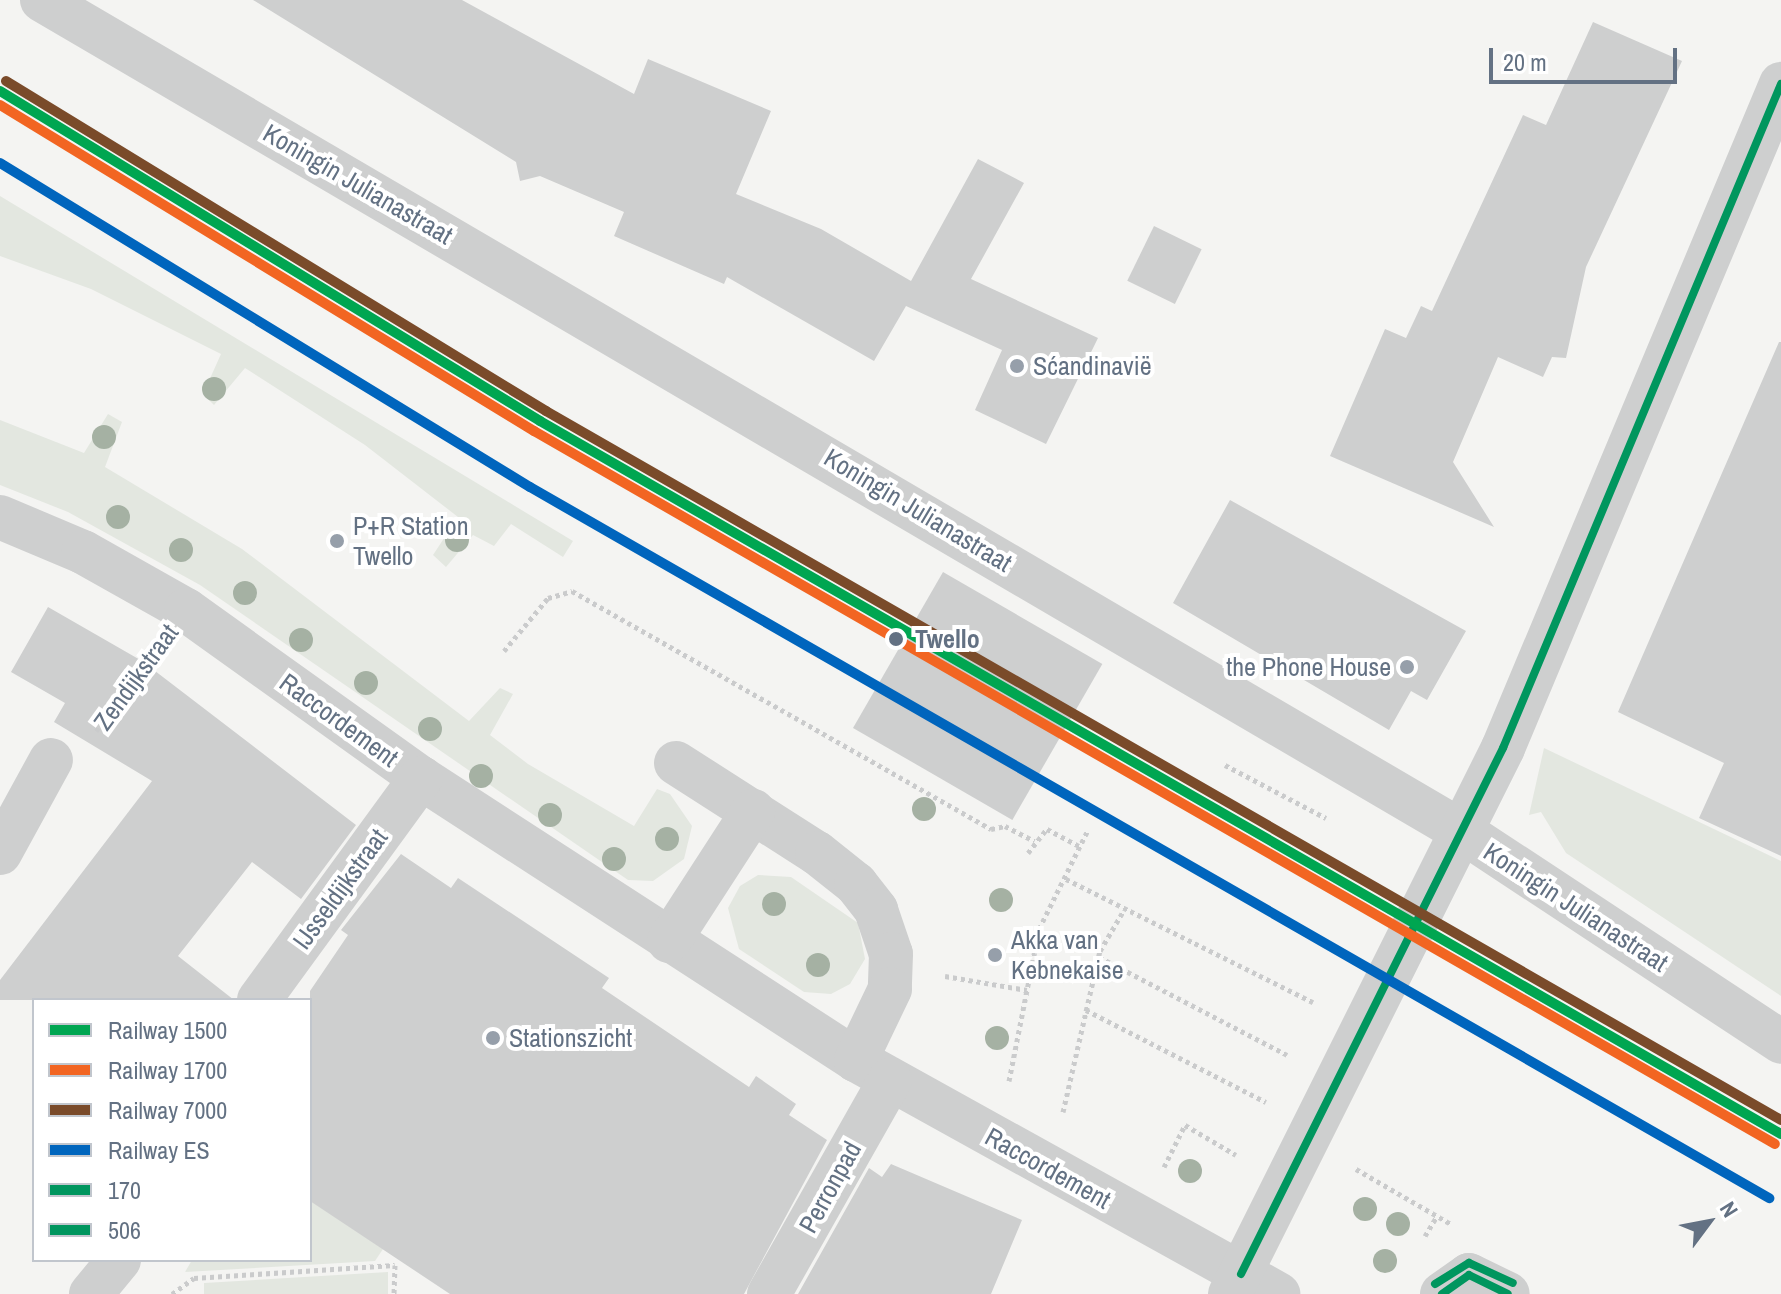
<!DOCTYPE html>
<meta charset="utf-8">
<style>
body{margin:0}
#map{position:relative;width:1781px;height:1294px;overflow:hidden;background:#f4f4f2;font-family:"Archivo Narrow",sans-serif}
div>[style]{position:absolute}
.green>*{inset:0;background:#e3e7e0}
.building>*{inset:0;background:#cecfcf;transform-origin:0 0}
.path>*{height:5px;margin-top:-2.5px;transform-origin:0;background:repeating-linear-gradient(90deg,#cacbcc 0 4px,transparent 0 8px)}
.minor>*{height:44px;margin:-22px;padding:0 22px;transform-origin:22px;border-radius:22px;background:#cecfcf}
.bus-1>*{height:8px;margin:-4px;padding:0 4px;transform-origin:4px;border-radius:4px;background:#00965e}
.bus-2>*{height:8px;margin:-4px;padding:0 4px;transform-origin:4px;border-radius:4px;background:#00965e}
.rail-1>*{height:10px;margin:-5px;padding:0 5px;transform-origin:5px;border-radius:5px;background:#00a651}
.rail-2>*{height:10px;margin:-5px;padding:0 5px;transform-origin:5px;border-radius:5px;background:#f26522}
.rail-3>*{height:10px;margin:-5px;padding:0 5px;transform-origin:5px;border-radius:5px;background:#7a4b2a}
.rail-4>*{height:10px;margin:-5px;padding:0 5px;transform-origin:5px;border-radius:5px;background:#0065bd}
.trees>*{width:24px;height:24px;margin:-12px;border-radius:50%;background:#a5b1a3}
.dots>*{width:22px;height:22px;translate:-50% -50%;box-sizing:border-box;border:4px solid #fff;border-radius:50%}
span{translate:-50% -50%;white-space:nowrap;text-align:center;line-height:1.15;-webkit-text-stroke:8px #fff;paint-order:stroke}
.street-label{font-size:26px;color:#637183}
.poi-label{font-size:26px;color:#637183}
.left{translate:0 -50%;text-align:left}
.right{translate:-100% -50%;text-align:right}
.stop-label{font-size:26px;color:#637183;font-weight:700}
.legend{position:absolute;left:32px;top:998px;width:280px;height:264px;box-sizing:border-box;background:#fff;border:2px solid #c1c6cd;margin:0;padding:10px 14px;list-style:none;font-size:24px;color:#637183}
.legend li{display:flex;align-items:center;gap:16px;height:40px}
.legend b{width:40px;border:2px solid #c1c6cd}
.north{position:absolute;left:1669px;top:1182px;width:80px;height:80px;-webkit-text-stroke:6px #fff;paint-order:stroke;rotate:58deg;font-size:22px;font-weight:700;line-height:32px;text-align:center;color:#637183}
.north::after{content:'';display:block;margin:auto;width:28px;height:36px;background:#637183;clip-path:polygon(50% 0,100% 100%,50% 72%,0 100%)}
.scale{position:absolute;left:1489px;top:48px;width:188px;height:36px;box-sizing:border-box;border:4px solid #637183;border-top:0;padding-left:10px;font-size:24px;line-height:28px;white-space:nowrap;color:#637183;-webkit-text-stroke:6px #fff;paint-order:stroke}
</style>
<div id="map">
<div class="green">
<i style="clip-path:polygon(0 196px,573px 541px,563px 557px,511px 524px,494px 546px,473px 535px,446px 567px,433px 555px,458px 517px,365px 445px,245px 368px,214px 405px,203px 394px,221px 354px,91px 289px,0 256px)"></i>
<i style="clip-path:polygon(108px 414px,122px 422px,105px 467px,242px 549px,469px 721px,500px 688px,513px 694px,490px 735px,528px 764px,634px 826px,657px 789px,670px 794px,692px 826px,684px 859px,653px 881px,628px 880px,200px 585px,68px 512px,0 485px,0 420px,84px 453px)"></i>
<i style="clip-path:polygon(1544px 748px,1781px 861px,1781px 996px,1566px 853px,1541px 812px,1529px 815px)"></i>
<i style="clip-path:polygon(758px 875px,791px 877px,858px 923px,865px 959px,850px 984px,831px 994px,804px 992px,739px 949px,728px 908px,740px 886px)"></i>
<i style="clip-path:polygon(311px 1201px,383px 1249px,375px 1261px,185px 1272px,192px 1260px,310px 1260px)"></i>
<i style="clip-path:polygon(388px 1272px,388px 1294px,204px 1294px,204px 1283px)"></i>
</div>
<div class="building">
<i style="clip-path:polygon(253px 0,462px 0,634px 94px,648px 59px,771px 111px,736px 194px,821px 229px,911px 281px,978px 159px,1024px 183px,971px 279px,1098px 338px,1046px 444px,975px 410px,1002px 350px,906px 306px,874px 361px,727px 277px,724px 284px,614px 236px,624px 212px,540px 176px,520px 181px,516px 162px)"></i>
<i style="clip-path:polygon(1593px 22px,1682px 61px,1586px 267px,1566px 358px,1552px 357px,1543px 377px,1498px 357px,1453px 462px,1494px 527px,1330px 456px,1385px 329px,1406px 338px,1421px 306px,1432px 311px,1523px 115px,1546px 125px)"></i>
<i style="left:1154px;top:226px;width:53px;height:61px;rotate:26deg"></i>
<i style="clip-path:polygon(1779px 342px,1781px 342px,1781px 856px,1699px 818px,1724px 763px,1618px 712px)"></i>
<i style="clip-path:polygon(1230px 500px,1466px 631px,1427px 700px,1411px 691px,1389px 730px,1173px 603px)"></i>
<i style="left:943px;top:572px;width:184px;height:180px;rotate:30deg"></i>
<i style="clip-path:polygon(48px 607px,142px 661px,356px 825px,301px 899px,252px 862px,178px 956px,234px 1000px,0 1000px,0 980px,152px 781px,54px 722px,65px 703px,11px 672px)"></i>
<i style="clip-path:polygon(401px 854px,451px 888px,458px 878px,609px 978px,602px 988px,749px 1087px,756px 1076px,796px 1104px,789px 1115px,827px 1140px,744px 1294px,450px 1294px,310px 1201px,310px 991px,348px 935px,341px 930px)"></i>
<i style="clip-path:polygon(891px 1164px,1022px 1220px,991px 1294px,798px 1294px,869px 1168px,882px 1177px)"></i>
</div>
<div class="path">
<i style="left:504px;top:651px;width:69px;rotate:-50.3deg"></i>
<i style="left:548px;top:598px;width:25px;rotate:-16deg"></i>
<i style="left:572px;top:591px;width:482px;rotate:29.6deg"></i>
<i style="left:991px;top:829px;width:14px;rotate:-12deg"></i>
<i style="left:1005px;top:826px;width:33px;rotate:27deg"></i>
<i style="left:96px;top:731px;width:94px;rotate:-53.3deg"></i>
<i style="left:1225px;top:765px;width:114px;rotate:27.7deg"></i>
<i style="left:1028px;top:853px;width:31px;rotate:-52deg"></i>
<i style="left:1047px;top:829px;width:36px;rotate:28deg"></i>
<i style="left:1066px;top:879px;width:276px;rotate:26.5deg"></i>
<i style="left:1099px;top:957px;width:212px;rotate:27.5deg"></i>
<i style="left:945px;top:976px;width:83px;rotate:9.7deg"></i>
<i style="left:1086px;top:1010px;width:202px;rotate:27.1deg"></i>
<i style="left:1009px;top:1081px;width:155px;rotate:-78.8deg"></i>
<i style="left:1039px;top:929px;width:110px;rotate:-63.7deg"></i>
<i style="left:1063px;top:1112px;width:165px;rotate:-77.1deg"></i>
<i style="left:1100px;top:951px;width:48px;rotate:-59.7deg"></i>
<i style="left:1164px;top:1167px;width:47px;rotate:-63.4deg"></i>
<i style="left:1185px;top:1125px;width:59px;rotate:30.5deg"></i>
<i style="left:1356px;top:1169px;width:110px;rotate:30.1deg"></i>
<i style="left:1425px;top:1236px;width:23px;rotate:-59deg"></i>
<i style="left:172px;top:1294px;width:27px;rotate:-36deg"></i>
<i style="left:194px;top:1278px;width:201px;rotate:-3.7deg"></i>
<i style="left:395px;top:1265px;width:29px;rotate:92deg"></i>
</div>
<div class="minor">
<i style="left:42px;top:0;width:1647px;rotate:30.35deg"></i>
<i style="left:1463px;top:832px;width:381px;rotate:33.4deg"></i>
<i style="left:0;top:517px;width:90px;rotate:22.9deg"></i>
<i style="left:83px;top:552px;width:118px;rotate:29.4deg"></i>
<i style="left:186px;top:610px;width:289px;rotate:35.6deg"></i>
<i style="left:421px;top:778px;width:518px;rotate:32.95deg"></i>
<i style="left:856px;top:1060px;width:483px;rotate:29deg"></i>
<i style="left:676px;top:763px;width:167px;rotate:32.6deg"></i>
<i style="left:817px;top:853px;width:50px;rotate:38.5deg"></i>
<i style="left:856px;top:884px;width:33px;rotate:52deg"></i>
<i style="left:876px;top:910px;width:46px;rotate:71.2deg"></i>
<i style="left:891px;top:954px;width:35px;rotate:92deg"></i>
<i style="left:890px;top:989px;width:79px;rotate:115.6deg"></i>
<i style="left:0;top:853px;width:106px;rotate:-61.3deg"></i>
<i style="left:669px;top:941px;width:155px;rotate:-57.1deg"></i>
<i style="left:259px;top:1000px;width:275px;rotate:-53.9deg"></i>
<i style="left:91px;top:1294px;width:44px;rotate:-50.5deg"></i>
<i style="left:769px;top:1294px;width:246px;rotate:-60.5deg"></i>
<i style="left:1230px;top:1294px;width:610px;rotate:-63.43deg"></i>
<i style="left:1503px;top:748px;width:720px;rotate:-67.28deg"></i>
<i style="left:1442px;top:1294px;width:33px;rotate:-35deg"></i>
<i style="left:1469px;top:1275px;width:43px;rotate:26deg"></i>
</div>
<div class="bus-1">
<i style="left:1241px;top:1274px;width:588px;rotate:-63.52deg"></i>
<i style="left:1503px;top:748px;width:720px;rotate:-67.28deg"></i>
<i style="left:1442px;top:1294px;width:33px;rotate:-35deg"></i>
<i style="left:1469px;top:1275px;width:43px;rotate:26deg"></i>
</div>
<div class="bus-2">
<i style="left:1435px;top:1284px;width:40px;rotate:-32deg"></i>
<i style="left:1469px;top:1263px;width:48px;rotate:24.4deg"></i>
</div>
<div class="rail-1">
<i style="left:0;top:91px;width:633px;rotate:31.43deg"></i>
<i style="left:540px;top:421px;width:1431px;rotate:29.88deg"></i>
</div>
<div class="rail-2">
<i style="left:0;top:105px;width:626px;rotate:31.4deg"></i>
<i style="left:534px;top:431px;width:1431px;rotate:29.88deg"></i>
</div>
<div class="rail-3">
<i style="left:6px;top:81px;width:633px;rotate:31.43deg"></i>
<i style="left:546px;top:411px;width:1424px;rotate:29.86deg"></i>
</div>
<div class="rail-4">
<i style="left:0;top:163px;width:621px;rotate:31.44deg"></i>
<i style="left:530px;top:487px;width:1429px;rotate:29.85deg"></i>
</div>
<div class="trees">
<i style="left:214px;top:389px"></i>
<i style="left:104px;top:437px"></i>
<i style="left:118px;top:517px"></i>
<i style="left:457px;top:540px"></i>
<i style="left:181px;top:550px"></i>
<i style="left:245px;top:593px"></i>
<i style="left:301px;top:640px"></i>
<i style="left:366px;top:683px"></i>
<i style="left:430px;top:729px"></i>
<i style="left:481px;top:776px"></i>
<i style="left:924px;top:809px"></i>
<i style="left:550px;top:815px"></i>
<i style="left:667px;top:839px"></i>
<i style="left:614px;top:859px"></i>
<i style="left:1001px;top:900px"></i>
<i style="left:774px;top:904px"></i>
<i style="left:818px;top:965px"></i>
<i style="left:997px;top:1038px"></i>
<i style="left:1190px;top:1171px"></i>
<i style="left:1365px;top:1209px"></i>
<i style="left:1398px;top:1224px"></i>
<i style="left:1385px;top:1261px"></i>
</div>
<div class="dots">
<i style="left:1017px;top:366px;background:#969faa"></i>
<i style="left:337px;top:541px;background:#969faa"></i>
<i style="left:896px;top:639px;background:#637183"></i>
<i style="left:1407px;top:667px;background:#969faa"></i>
<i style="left:995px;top:955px;background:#969faa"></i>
<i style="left:493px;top:1038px;background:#969faa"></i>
</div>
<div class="street-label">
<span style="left:358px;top:184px;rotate:30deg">Koningin Julianastraat</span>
<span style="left:918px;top:510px;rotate:31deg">Koningin Julianastraat</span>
<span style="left:136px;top:677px;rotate:-54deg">Zendijkstraat</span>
<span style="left:339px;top:720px;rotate:36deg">Raccordement</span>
<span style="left:340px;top:889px;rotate:-54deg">IJsseldijkstraat</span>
<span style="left:1576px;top:907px;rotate:33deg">Koningin Julianastraat</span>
<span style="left:1048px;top:1168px;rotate:29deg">Raccordement</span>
<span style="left:830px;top:1187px;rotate:-61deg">Perronpad</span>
</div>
<div class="poi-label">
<span class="left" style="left:1033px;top:366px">Sćandinavië</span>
<span class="left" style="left:353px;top:541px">P+R Station<br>Twello</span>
<span class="right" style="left:1391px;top:667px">the Phone House</span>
<span class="left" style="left:1011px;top:955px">Akka van<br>Kebnekaise</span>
<span class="left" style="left:509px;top:1038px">Stationszicht</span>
</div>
<div class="stop-label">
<span class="left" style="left:915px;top:639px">Twello</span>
</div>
<ul class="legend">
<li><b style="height:10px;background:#00a651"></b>Railway 1500</li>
<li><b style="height:10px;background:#f26522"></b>Railway 1700</li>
<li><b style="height:10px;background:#7a4b2a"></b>Railway 7000</li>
<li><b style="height:10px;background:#0065bd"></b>Railway ES</li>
<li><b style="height:10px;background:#00965e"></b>170</li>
<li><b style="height:10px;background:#00965e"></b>506</li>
</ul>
<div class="north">N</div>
<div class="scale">20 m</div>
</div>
